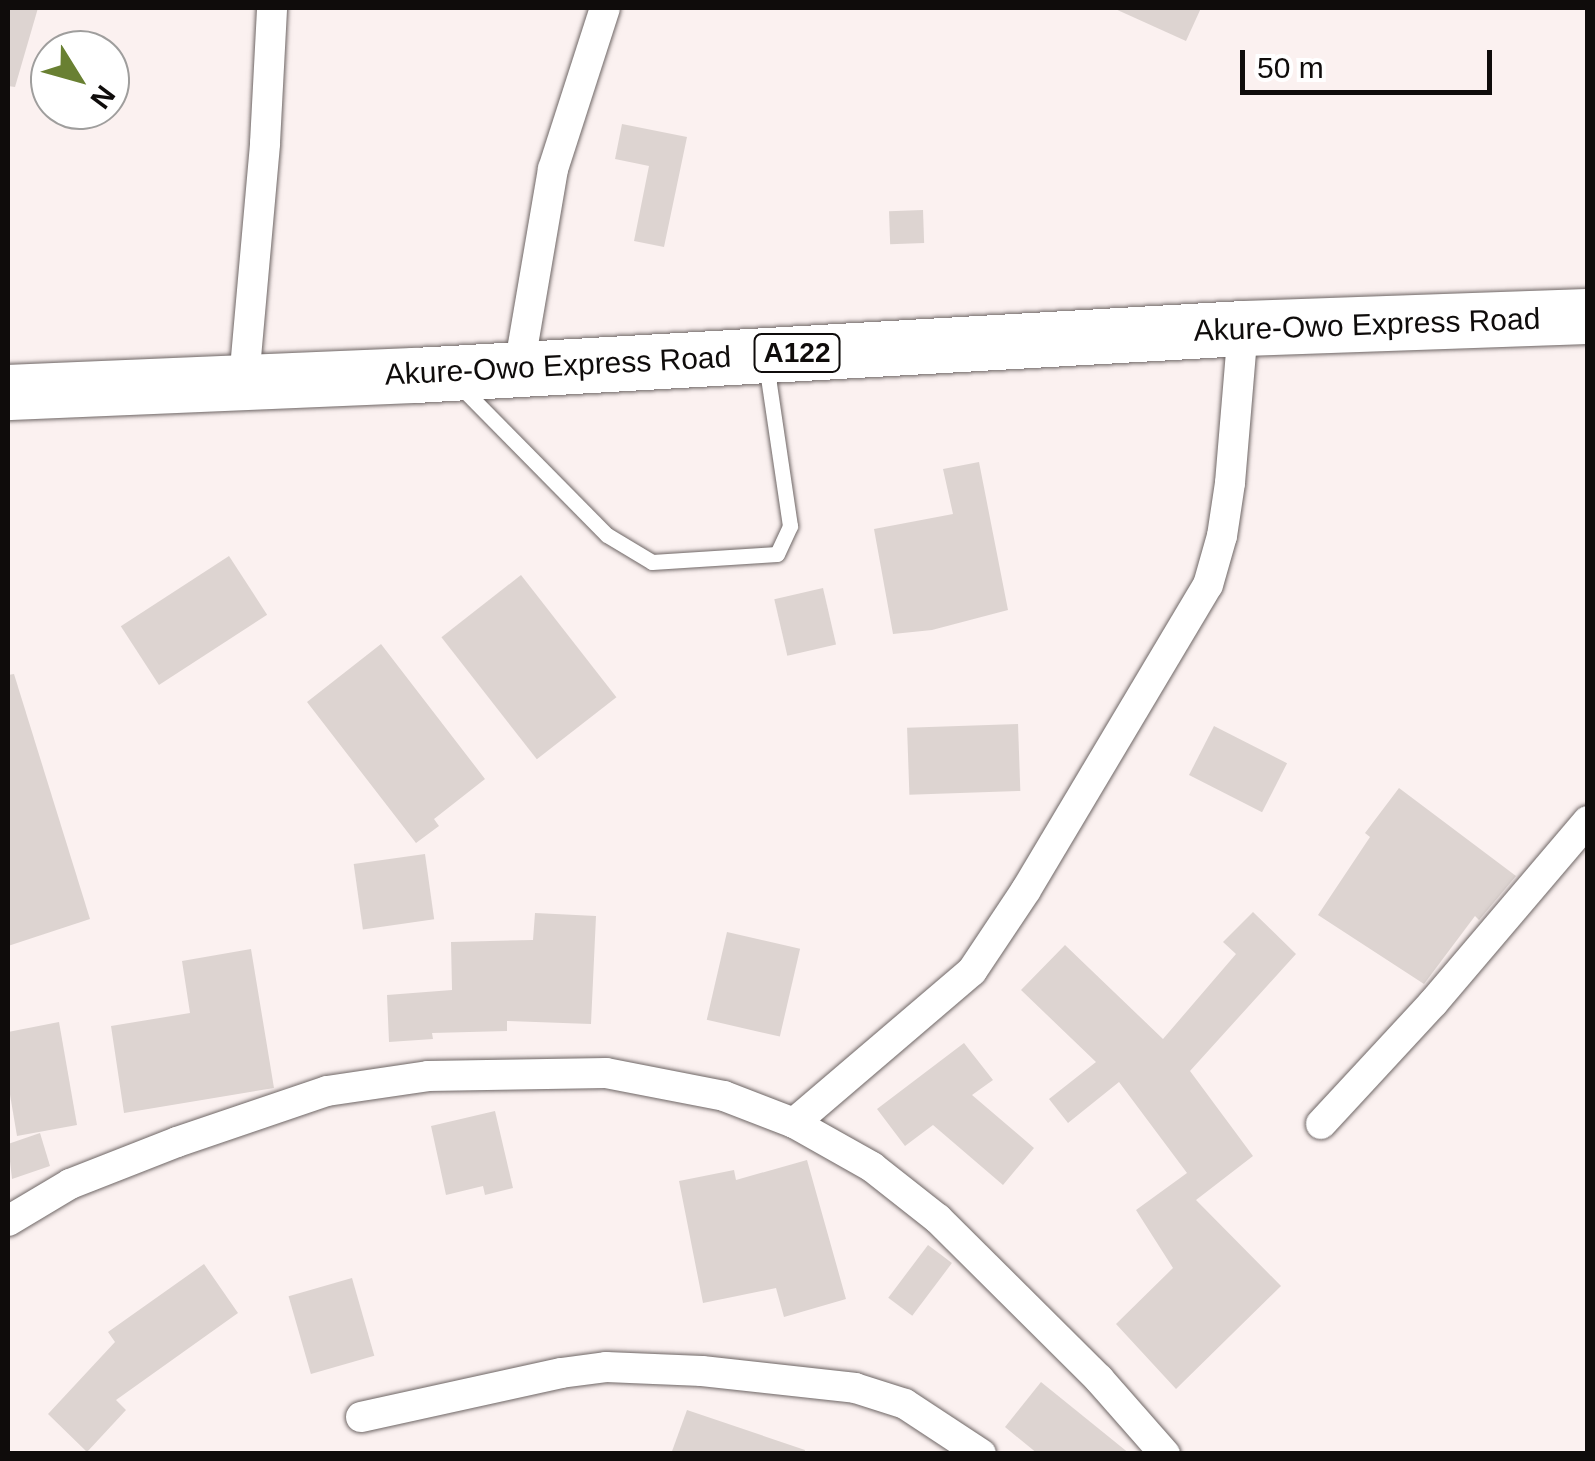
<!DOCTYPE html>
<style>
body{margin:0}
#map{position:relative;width:1595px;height:1461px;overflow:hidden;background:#fbf1f0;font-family:Arial,sans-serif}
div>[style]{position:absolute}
.building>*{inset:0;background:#ddd4d1;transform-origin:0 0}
.roads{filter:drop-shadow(0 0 2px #6e6665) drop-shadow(0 0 2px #6e6665)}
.lane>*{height:15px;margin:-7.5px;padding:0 7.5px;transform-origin:7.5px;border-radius:7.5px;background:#fff}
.street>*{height:30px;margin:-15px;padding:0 15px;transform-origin:15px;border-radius:15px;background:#fff}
.highway>*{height:55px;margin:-27.5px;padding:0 27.5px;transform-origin:27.5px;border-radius:27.5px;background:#fff}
span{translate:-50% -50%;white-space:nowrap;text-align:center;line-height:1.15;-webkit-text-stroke:9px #fff;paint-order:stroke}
.shield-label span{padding:2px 8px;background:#fff;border:2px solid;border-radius:8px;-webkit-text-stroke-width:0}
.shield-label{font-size:28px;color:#0f0c0b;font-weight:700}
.street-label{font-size:30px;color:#0f0c0b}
.frame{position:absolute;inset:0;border:10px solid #0f0c0b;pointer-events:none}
.north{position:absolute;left:30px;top:30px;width:100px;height:100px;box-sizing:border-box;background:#fff;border:2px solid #9f9e9d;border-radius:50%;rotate:127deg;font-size:28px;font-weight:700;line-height:40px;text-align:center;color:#0f0c0b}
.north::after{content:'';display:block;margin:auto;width:35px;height:45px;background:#698032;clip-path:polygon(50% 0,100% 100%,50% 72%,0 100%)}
.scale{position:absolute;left:1240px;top:50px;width:252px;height:45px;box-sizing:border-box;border:5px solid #0f0c0b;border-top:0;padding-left:12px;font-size:30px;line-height:35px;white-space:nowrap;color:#0f0c0b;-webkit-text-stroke:8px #fff;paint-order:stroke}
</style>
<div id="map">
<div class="building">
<i style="clip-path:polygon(8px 8px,38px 8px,15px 87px,8px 86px)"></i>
<i style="clip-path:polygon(1113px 8px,1201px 8px,1186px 41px)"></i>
<i style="clip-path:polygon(622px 124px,687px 137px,664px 247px,634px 241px,649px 166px,615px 159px)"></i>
<i style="left:923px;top:210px;width:33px;height:34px;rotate:88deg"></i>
<i style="clip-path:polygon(979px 462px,1008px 610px,932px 630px,893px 634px,874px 529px,953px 514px,943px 469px)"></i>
<i style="left:229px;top:556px;width:70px;height:129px;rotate:57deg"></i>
<i style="left:521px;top:575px;width:155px;height:101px;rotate:52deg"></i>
<i style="left:823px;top:588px;width:58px;height:50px;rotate:77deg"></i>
<i style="clip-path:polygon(381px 644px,485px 779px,434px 819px,439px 826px,416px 843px,307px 702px)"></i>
<i style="clip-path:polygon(14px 674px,90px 919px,8px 946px,8px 675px)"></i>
<i style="left:1018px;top:724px;width:67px;height:111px;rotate:88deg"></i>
<i style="left:1214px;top:726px;width:82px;height:55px;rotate:27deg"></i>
<i style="clip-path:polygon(1399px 788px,1516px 876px,1479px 920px,1475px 916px,1424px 984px,1318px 915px,1370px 837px,1365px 833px)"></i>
<i style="left:425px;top:854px;width:66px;height:72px;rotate:82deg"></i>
<i style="clip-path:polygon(1253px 912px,1296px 954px,1190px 1071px,1253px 1156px,1196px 1200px,1281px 1286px,1176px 1389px,1116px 1324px,1173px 1268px,1136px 1210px,1187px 1173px,1119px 1082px,1068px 1123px,1049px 1099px,1096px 1062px,1021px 990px,1065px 945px,1163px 1039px,1236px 954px,1223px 942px)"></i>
<i style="clip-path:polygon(535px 913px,596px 916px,591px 1024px,507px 1021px,507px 1031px,432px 1033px,433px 1039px,389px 1042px,387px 995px,452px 990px,451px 942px,533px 940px)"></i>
<i style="left:727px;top:932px;width:75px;height:90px;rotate:13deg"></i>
<i style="clip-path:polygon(251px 949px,274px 1088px,124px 1113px,111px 1026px,190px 1013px,182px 961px)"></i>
<i style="clip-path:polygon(59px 1022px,77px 1125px,17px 1136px,8px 1083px,8px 1032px)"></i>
<i style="clip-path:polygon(964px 1043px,993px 1080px,972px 1095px,1034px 1148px,1003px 1185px,933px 1125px,905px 1146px,877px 1109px)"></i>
<i style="clip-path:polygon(495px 1111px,513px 1188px,485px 1195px,483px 1186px,446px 1195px,431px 1126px)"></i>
<i style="clip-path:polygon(40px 1133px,50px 1166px,12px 1179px,8px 1144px)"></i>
<i style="clip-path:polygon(807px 1160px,846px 1299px,784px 1317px,776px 1288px,703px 1303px,679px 1181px,734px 1170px,736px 1180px)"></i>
<i style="left:928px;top:1245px;width:30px;height:66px;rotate:37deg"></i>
<i style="clip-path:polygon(204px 1264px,238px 1313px,116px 1400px,126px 1410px,87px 1452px,48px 1414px,115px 1342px,108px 1332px)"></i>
<i style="left:352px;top:1278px;width:81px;height:66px;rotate:74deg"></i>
<i style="clip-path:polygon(1041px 1382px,1130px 1454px,1038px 1454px,1005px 1427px)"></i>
<i style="clip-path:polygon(687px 1410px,805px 1450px,804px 1454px,671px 1454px)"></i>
</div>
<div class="roads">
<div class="lane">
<i style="left:460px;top:386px;width:209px;rotate:45.4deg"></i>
<i style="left:607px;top:535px;width:52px;rotate:31deg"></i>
<i style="left:652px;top:562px;width:125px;rotate:-3.7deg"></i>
<i style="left:777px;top:554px;width:31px;rotate:-65deg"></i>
<i style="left:790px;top:526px;width:165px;rotate:-98.4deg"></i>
</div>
<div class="street">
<i style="left:519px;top:368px;width:202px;rotate:-80.3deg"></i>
<i style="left:553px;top:169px;width:169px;rotate:-72.1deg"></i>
<i style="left:244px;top:380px;width:238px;rotate:-84.9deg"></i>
<i style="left:265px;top:143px;width:135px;rotate:-87deg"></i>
<i style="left:794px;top:1123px;width:234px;rotate:-40.5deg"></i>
<i style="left:972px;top:971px;width:97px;rotate:-56.3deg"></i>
<i style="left:1026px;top:890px;width:355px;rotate:-59.2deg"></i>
<i style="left:1208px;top:585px;width:51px;rotate:-74.1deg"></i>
<i style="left:1222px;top:536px;width:54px;rotate:-81.4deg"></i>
<i style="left:1230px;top:483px;width:156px;rotate:-85.2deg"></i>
<i style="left:1321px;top:1124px;width:165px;rotate:-47.2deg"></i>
<i style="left:1433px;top:1003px;width:239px;rotate:-49.6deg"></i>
<i style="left:8px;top:1221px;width:72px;rotate:-30.8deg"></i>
<i style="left:70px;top:1184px;width:115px;rotate:-21.4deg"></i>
<i style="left:177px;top:1142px;width:158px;rotate:-18.8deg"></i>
<i style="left:327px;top:1091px;width:102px;rotate:-8.4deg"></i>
<i style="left:428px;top:1076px;width:178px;rotate:-1deg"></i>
<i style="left:606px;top:1073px;width:120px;rotate:11deg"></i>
<i style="left:724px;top:1096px;width:75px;rotate:21.1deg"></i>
<i style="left:794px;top:1123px;width:90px;rotate:29.4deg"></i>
<i style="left:872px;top:1167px;width:84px;rotate:38.2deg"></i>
<i style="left:938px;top:1219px;width:227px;rotate:44.8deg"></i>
<i style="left:1099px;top:1379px;width:100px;rotate:48.7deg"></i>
<i style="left:361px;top:1417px;width:205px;rotate:-12.4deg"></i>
<i style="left:561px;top:1373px;width:45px;rotate:-7.6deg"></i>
<i style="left:606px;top:1367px;width:96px;rotate:2.4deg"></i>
<i style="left:702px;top:1371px;width:154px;rotate:6.3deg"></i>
<i style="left:855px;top:1388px;width:52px;rotate:17.7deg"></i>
<i style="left:905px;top:1404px;width:91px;rotate:33.3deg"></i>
</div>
<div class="highway">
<i style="left:8px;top:392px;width:407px;rotate:-2.4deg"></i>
<i style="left:415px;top:375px;width:829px;rotate:-3.25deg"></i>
<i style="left:1243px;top:328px;width:345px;rotate:-2deg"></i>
</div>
</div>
<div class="shield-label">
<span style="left:797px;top:353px">A122</span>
</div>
<div class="street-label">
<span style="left:1367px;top:325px;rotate:-2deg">Akure-Owo Express Road</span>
<span style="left:558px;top:366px;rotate:-3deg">Akure-Owo Express Road</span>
</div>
<div class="frame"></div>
<div class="north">N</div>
<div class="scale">50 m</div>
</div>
